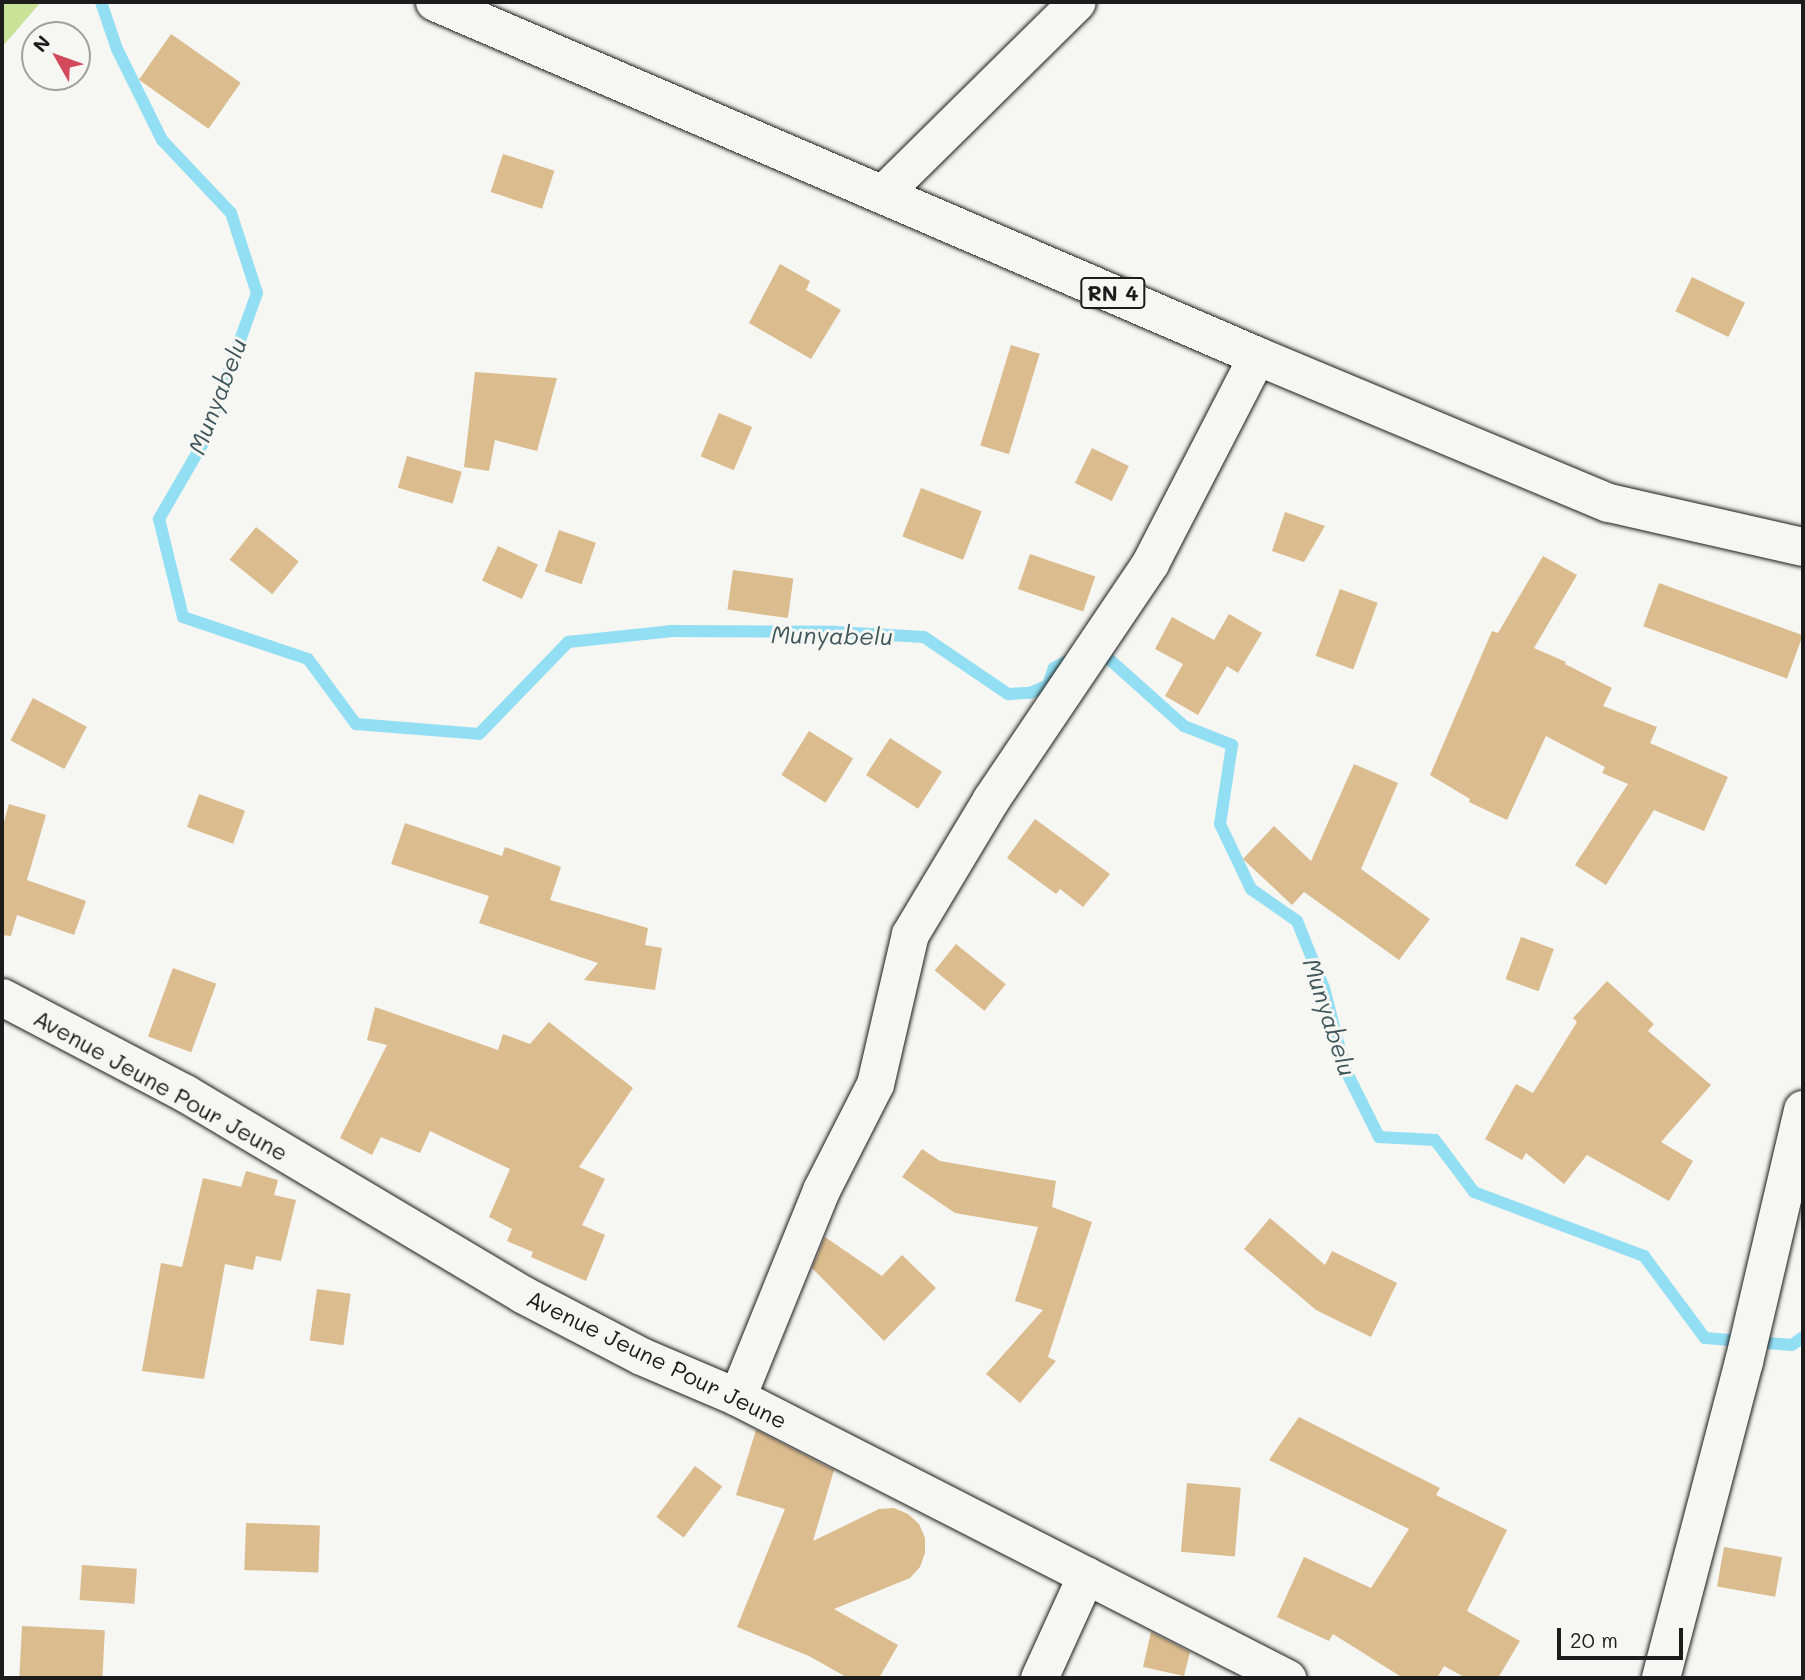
<!DOCTYPE html>
<style>
body{margin:0}
#map{position:relative;width:1805px;height:1680px;overflow:hidden;background:#f6f6f2;font-family:Mali,sans-serif}
div>[style]{position:absolute}
.green>*{inset:0;background:#c9e298}
.stream>*{height:12px;margin:-6px;padding:0 6px;transform-origin:6px;border-radius:6px;background:#92def3}
.building>*{inset:0;background:#dbbc8f;transform-origin:0 0}
.roads{filter:drop-shadow(0 0 2px #1c1c1c) drop-shadow(0 0 2px #1c1c1c)}
.street>*{height:37px;margin:-18.5px;padding:0 18.5px;transform-origin:18.5px;border-radius:18.5px;background:#f6f6f2}
.secondary>*{height:38px;margin:-19px;padding:0 19px;transform-origin:19px;border-radius:19px;background:#f6f6f2}
.highway>*{height:38px;margin:-19px;padding:0 19px;transform-origin:19px;border-radius:19px;background:#f6f6f2}
span{translate:-50% -50%;white-space:nowrap;text-align:center;line-height:1.15;-webkit-text-stroke:6px #f6f6f2;paint-order:stroke}
.shield-label span{padding:2px 5px;background:#f6f6f2;border:2px solid;border-radius:5px;-webkit-text-stroke-width:0}
.shield-label{font-size:21px;color:#1c1c1c;font-weight:700}
.street-label{font-size:23px;color:#1c1c1c}
.water-label{font-size:24px;color:#3f565c;font-style:italic}
.frame{position:absolute;inset:0;border:4px solid #1c1c1c;pointer-events:none}
.north{position:absolute;left:21px;top:21px;width:70px;height:70px;box-sizing:border-box;background:#f6f6f2;border:2px solid #9f9f9c;border-radius:50%;rotate:310deg;font-size:19px;font-weight:700;line-height:28px;text-align:center;color:#1c1c1c}
.north::after{content:'';display:block;margin:auto;width:24px;height:32px;background:#d1495b;clip-path:polygon(50% 0,100% 100%,50% 72%,0 100%)}
.scale{position:absolute;left:1557px;top:1628px;width:126px;height:32px;box-sizing:border-box;border:4px solid #1c1c1c;border-top:0;padding-left:9px;font-size:21px;line-height:24px;white-space:nowrap;color:#1c1c1c;-webkit-text-stroke:5px #f6f6f2;paint-order:stroke}
</style>
<div id="map">
<div class="green">
<i style="clip-path:polygon(2px 2px,41px 2px,2px 47px)"></i>
</div>
<div class="stream">
<i style="left:101px;top:2px;width:50px;rotate:71.2deg"></i>
<i style="left:117px;top:49px;width:102px;rotate:63.7deg"></i>
<i style="left:162px;top:140px;width:100px;rotate:46.6deg"></i>
<i style="left:231px;top:213px;width:84px;rotate:72deg"></i>
<i style="left:257px;top:293px;width:159px;rotate:109.8deg"></i>
<i style="left:203px;top:443px;width:88px;rotate:120.1deg"></i>
<i style="left:159px;top:519px;width:101px;rotate:76.2deg"></i>
<i style="left:183px;top:617px;width:132px;rotate:18.6deg"></i>
<i style="left:308px;top:659px;width:81px;rotate:53.6deg"></i>
<i style="left:356px;top:724px;width:123px;rotate:4.6deg"></i>
<i style="left:479px;top:734px;width:128px;rotate:-45.9deg"></i>
<i style="left:568px;top:642px;width:105px;rotate:-6deg"></i>
<i style="left:672px;top:631px;width:164px;rotate:0.3deg"></i>
<i style="left:836px;top:632px;width:88px;rotate:3.3deg"></i>
<i style="left:924px;top:637px;width:102px;rotate:34.2deg"></i>
<i style="left:1008px;top:694px;width:22px;rotate:-3deg"></i>
<i style="left:1030px;top:693px;width:20px;rotate:-24deg"></i>
<i style="left:1048px;top:685px;width:18px;rotate:-71deg"></i>
<i style="left:1054px;top:668px;width:19px;rotate:-28deg"></i>
<i style="left:1094px;top:650px;width:6px;rotate:9deg"></i>
<i style="left:1100px;top:651px;width:113px;rotate:41.8deg"></i>
<i style="left:1184px;top:726px;width:52px;rotate:21.6deg"></i>
<i style="left:1232px;top:745px;width:80px;rotate:98.6deg"></i>
<i style="left:1220px;top:824px;width:72px;rotate:64.5deg"></i>
<i style="left:1251px;top:889px;width:56px;rotate:34.8deg"></i>
<i style="left:1297px;top:921px;width:72px;rotate:68.1deg"></i>
<i style="left:1324px;top:988px;width:84px;rotate:75.5deg"></i>
<i style="left:1345px;top:1069px;width:76px;rotate:63.4deg"></i>
<i style="left:1379px;top:1137px;width:56px;rotate:3.1deg"></i>
<i style="left:1435px;top:1140px;width:65px;rotate:53.1deg"></i>
<i style="left:1474px;top:1192px;width:182px;rotate:20.6deg"></i>
<i style="left:1644px;top:1256px;width:102px;rotate:53.4deg"></i>
<i style="left:1705px;top:1338px;width:87px;rotate:4.6deg"></i>
<i style="left:1792px;top:1345px;width:14px;rotate:-36deg"></i>
</div>
<div class="building">
<i style="left:171px;top:34px;width:85px;height:56px;rotate:35deg"></i>
<i style="left:503px;top:154px;width:54px;height:40px;rotate:18deg"></i>
<i style="clip-path:polygon(780px 264px,810px 281px,806px 290px,841px 310px,811px 359px,749px 323px)"></i>
<i style="left:1692px;top:277px;width:59px;height:38px;rotate:26deg"></i>
<i style="left:1011px;top:345px;width:30px;height:105px;rotate:17deg"></i>
<i style="clip-path:polygon(475px 372px,557px 378px,537px 451px,495px 440px,489px 471px,464px 467px)"></i>
<i style="left:719px;top:413px;width:36px;height:47px;rotate:23deg"></i>
<i style="left:1092px;top:448px;width:41px;height:39px;rotate:26deg"></i>
<i style="left:407px;top:456px;width:57px;height:33px;rotate:16deg"></i>
<i style="left:921px;top:488px;width:65px;height:52px;rotate:21deg"></i>
<i style="clip-path:polygon(1285px 512px,1325px 526px,1304px 562px,1272px 551px)"></i>
<i style="left:256px;top:527px;width:55px;height:42px;rotate:39deg"></i>
<i style="left:559px;top:530px;width:39px;height:44px;rotate:19deg"></i>
<i style="left:498px;top:546px;width:44px;height:38px;rotate:25deg"></i>
<i style="left:1030px;top:554px;width:69px;height:37px;rotate:19deg"></i>
<i style="clip-path:polygon(1543px 556px,1577px 575px,1534px 648px,1566px 662px,1565px 664px,1612px 688px,1603px 706px,1657px 727px,1650px 743px,1728px 777px,1704px 831px,1654px 810px,1606px 885px,1575px 865px,1628px 784px,1602px 773px,1605px 767px,1546px 736px,1507px 820px,1469px 802px,1470px 799px,1430px 775px,1492px 631px,1498px 633px)"></i>
<i style="left:733px;top:570px;width:61px;height:40px;rotate:8deg"></i>
<i style="left:1659px;top:583px;width:153px;height:46px;rotate:20deg"></i>
<i style="left:1340px;top:589px;width:40px;height:71px;rotate:20deg"></i>
<i style="clip-path:polygon(1229px 614px,1262px 633px,1238px 673px,1227px 666px,1198px 715px,1165px 696px,1183px 664px,1155px 649px,1172px 617px,1214px 640px)"></i>
<i style="left:33px;top:698px;width:61px;height:48px;rotate:28deg"></i>
<i style="left:809px;top:731px;width:52px;height:52px;rotate:32deg"></i>
<i style="left:890px;top:738px;width:62px;height:44px;rotate:33deg"></i>
<i style="clip-path:polygon(1354px 764px,1398px 783px,1361px 869px,1430px 919px,1399px 960px,1304px 892px,1292px 905px,1243px 859px,1274px 826px,1311px 861px)"></i>
<i style="left:199px;top:794px;width:49px;height:35px;rotate:20deg"></i>
<i style="clip-path:polygon(9px 804px,46px 815px,27px 880px,86px 901px,74px 935px,17px 915px,11px 936px,2px 935px,2px 829px)"></i>
<i style="clip-path:polygon(1035px 819px,1110px 874px,1083px 907px,1060px 889px,1056px 894px,1007px 858px)"></i>
<i style="clip-path:polygon(405px 823px,502px 856px,505px 847px,561px 867px,550px 900px,648px 928px,645px 945px,662px 948px,655px 990px,584px 980px,598px 963px,479px 923px,489px 896px,391px 864px)"></i>
<i style="left:1521px;top:937px;width:35px;height:45px;rotate:20deg"></i>
<i style="left:956px;top:944px;width:64px;height:34px;rotate:39deg"></i>
<i style="left:173px;top:968px;width:46px;height:73px;rotate:20deg"></i>
<i style="clip-path:polygon(1607px 981px,1654px 1024px,1648px 1031px,1711px 1085px,1661px 1142px,1693px 1161px,1669px 1201px,1587px 1155px,1564px 1184px,1526px 1153px,1522px 1160px,1485px 1139px,1516px 1084px,1533px 1093px,1577px 1022px,1573px 1018px)"></i>
<i style="clip-path:polygon(375px 1007px,498px 1050px,503px 1034px,530px 1044px,549px 1022px,633px 1088px,579px 1167px,605px 1179px,582px 1225px,605px 1235px,586px 1281px,531px 1257px,533px 1252px,507px 1241px,512px 1229px,489px 1217px,510px 1169px,430px 1131px,420px 1153px,381px 1137px,372px 1155px,340px 1138px,387px 1045px,367px 1040px)"></i>
<i style="clip-path:polygon(922px 1149px,940px 1161px,1056px 1181px,1052px 1207px,1092px 1222px,1048px 1357px,1056px 1361px,1020px 1403px,986px 1374px,1043px 1310px,1015px 1301px,1038px 1227px,955px 1213px,902px 1177px)"></i>
<i style="clip-path:polygon(246px 1171px,278px 1180px,274px 1195px,296px 1200px,281px 1261px,256px 1256px,253px 1270px,225px 1264px,204px 1379px,142px 1371px,161px 1263px,182px 1267px,203px 1178px,241px 1187px)"></i>
<i style="clip-path:polygon(1270px 1218px,1325px 1265px,1332px 1251px,1397px 1283px,1371px 1337px,1316px 1310px,1244px 1249px)"></i>
<i style="clip-path:polygon(825px 1237px,882px 1276px,902px 1255px,936px 1288px,884px 1341px,812px 1268px)"></i>
<i style="left:317px;top:1289px;width:34px;height:52px;rotate:8deg"></i>
<i style="clip-path:polygon(1299px 1417px,1440px 1488px,1436px 1495px,1507px 1530px,1467px 1611px,1520px 1641px,1498px 1678px,1466px 1678px,1444px 1666px,1437px 1678px,1403px 1678px,1333px 1634px,1329px 1641px,1277px 1617px,1304px 1557px,1371px 1588px,1409px 1529px,1269px 1460px)"></i>
<i style="clip-path:polygon(756px 1430px,834px 1470px,813px 1541px,879px 1509px,894px 1508px,908px 1514px,919px 1524px,925px 1538px,925px 1553px,920px 1567px,910px 1578px,834px 1609px,898px 1645px,879px 1678px,848px 1678px,809px 1656px,737px 1627px,785px 1509px,736px 1495px)"></i>
<i style="left:695px;top:1466px;width:34px;height:64px;rotate:37deg"></i>
<i style="left:1187px;top:1483px;width:54px;height:69px;rotate:5deg"></i>
<i style="left:246px;top:1523px;width:74px;height:47px;rotate:2deg"></i>
<i style="left:1724px;top:1547px;width:59px;height:40px;rotate:10deg"></i>
<i style="left:82px;top:1565px;width:55px;height:35px;rotate:4deg"></i>
<i style="left:22px;top:1626px;width:83px;height:52px;rotate:3deg"></i>
<i style="clip-path:polygon(1151px 1632px,1190px 1652px,1184px 1676px,1143px 1667px)"></i>
</div>
<div class="roads">
<div class="street">
<i style="left:883px;top:193px;width:272px;rotate:-44.6deg"></i>
<i style="left:2px;top:997px;width:207px;rotate:27.7deg"></i>
<i style="left:185px;top:1093px;width:392px;rotate:30.8deg"></i>
<i style="left:522px;top:1294px;width:134px;rotate:27.5deg"></i>
<i style="left:641px;top:1356px;width:104px;rotate:23.1deg"></i>
<i style="left:737px;top:1397px;width:618px;rotate:27.06deg"></i>
<i style="left:737px;top:1397px;width:223px;rotate:-67.9deg"></i>
<i style="left:821px;top:1190px;width:119px;rotate:-63deg"></i>
<i style="left:875px;top:1084px;width:154px;rotate:-76.9deg"></i>
<i style="left:910px;top:934px;width:157px;rotate:-59deg"></i>
<i style="left:991px;top:799px;width:285px;rotate:-56deg"></i>
<i style="left:1150px;top:563px;width:233px;rotate:-62.7deg"></i>
<i style="left:1039px;top:1678px;width:113px;rotate:-65.5deg"></i>
</div>
<div class="secondary">
<i style="left:1661px;top:1678px;width:327px;rotate:-75.3deg"></i>
<i style="left:1744px;top:1362px;width:259px;rotate:-76.8deg"></i>
</div>
<div class="highway">
<i style="left:435px;top:2px;width:895px;rotate:23.3deg"></i>
<i style="left:1257px;top:356px;width:381px;rotate:22.7deg"></i>
<i style="left:1609px;top:503px;width:199px;rotate:12.8deg"></i>
</div>
</div>
<div class="shield-label">
<span style="left:1113px;top:293px">RN 4</span>
</div>
<div class="street-label">
<span style="left:161px;top:1085px;rotate:29deg">Avenue Jeune Pour Jeune</span>
<span style="left:657px;top:1359px;rotate:26deg">Avenue Jeune Pour Jeune</span>
</div>
<div class="water-label">
<span style="left:217px;top:396px;rotate:-69deg">Munyabelu</span>
<span style="left:832px;top:635px;rotate:1deg">Munyabelu</span>
<span style="left:1330px;top:1017px;rotate:72deg">Munyabelu</span>
</div>
<div class="frame"></div>
<div class="north">N</div>
<div class="scale">20 m</div>
</div>
